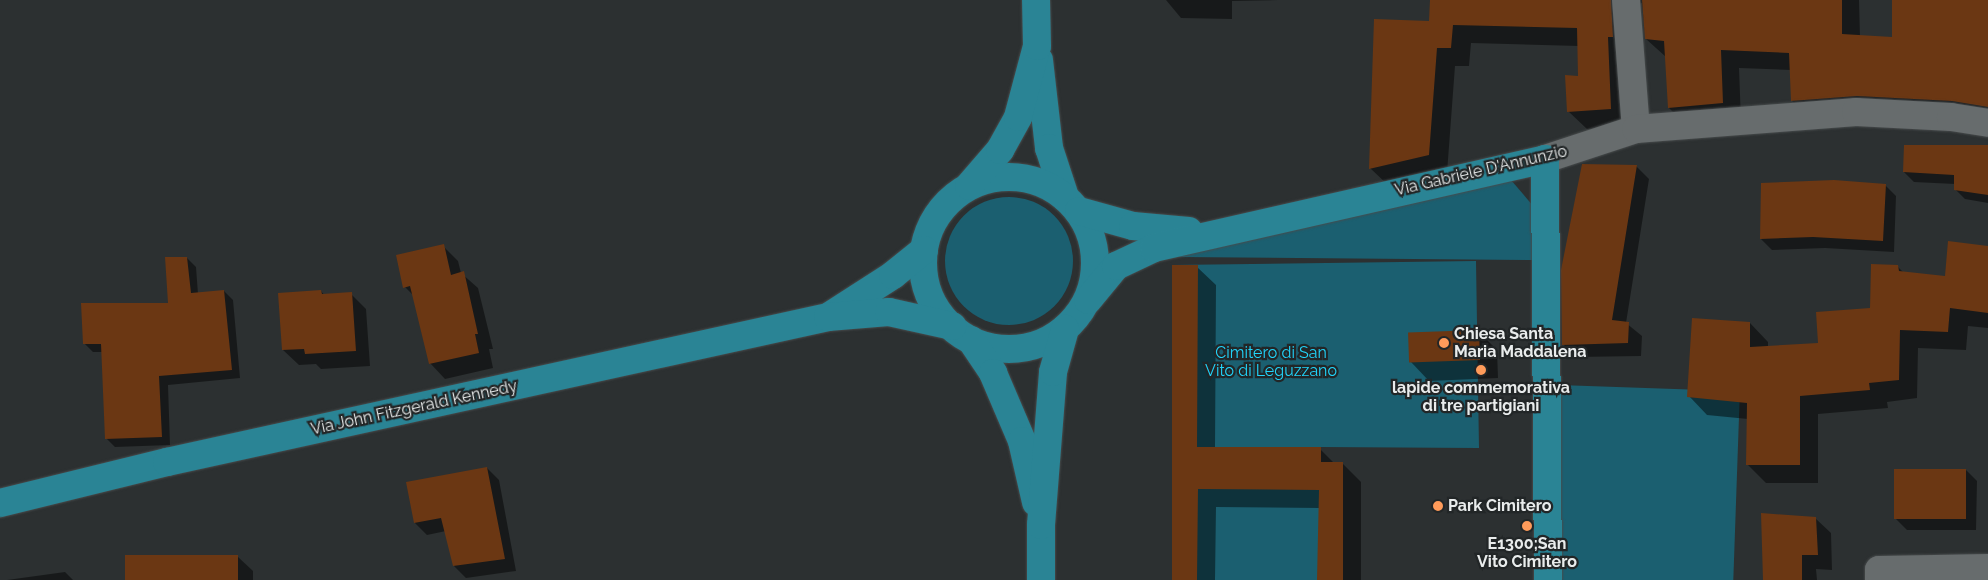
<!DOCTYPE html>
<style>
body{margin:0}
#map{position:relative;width:1988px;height:580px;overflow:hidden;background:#2c3031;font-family:Raleway,sans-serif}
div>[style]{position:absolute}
.green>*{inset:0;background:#1b5f70;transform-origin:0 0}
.round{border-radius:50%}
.shadow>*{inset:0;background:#0007}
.building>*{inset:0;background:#6b3713;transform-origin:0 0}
.roads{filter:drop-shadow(0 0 1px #474b4c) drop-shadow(0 0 1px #474b4c)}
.minor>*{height:28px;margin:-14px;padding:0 14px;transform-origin:14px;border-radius:14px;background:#676c6d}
.major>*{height:28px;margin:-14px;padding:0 14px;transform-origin:14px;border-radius:14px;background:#2a8495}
.major>.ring{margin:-14px;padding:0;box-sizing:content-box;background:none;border:28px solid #2a8495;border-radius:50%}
.dots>*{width:14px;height:14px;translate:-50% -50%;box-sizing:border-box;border:2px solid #222627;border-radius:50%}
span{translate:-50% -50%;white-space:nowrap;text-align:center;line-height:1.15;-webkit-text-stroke:4.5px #222627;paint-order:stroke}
.street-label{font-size:16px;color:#e9ecec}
.poi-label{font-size:16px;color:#e9ecec;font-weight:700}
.left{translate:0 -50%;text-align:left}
.park-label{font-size:16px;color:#21d4fa}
</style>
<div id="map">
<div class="green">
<i style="clip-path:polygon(1511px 180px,1534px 207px,1534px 260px,1177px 257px)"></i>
<i class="round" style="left:945px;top:197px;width:128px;height:128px"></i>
<i style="clip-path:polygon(1476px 261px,1479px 448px,1321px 447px,1321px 462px,1343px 462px,1343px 580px,1172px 580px,1172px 265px)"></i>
<i style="left:1559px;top:385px;width:181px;height:195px;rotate:2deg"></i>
</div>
<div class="shadow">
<i style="clip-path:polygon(1166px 0,1278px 0,1232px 1px,1232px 19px,1181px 18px)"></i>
<i style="clip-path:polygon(1431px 0,1859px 0,1860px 37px,1893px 38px,1893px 0,1988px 0,1988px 123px,1811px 119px,1792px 101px,1791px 70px,1739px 68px,1741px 121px,1687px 126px,1669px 108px,1666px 57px,1646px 39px,1642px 3px,1635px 5px,1628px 127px,1587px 129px,1568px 111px,1580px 77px,1579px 46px,1471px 43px,1469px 66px,1455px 66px,1447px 173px,1389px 186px,1370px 168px,1430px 22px)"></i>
<i style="clip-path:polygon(1988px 147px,1988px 203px,1965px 199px,1955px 189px,1955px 184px,1914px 182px,1904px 172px)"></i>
<i style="clip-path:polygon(1636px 166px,1649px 179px,1626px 323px,1642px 336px,1641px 356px,1576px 357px,1563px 344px)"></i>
<i style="clip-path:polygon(1885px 185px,1896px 196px,1894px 252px,1825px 248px,1772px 250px,1761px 239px)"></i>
<i style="clip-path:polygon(443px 246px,458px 261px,461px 273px,478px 288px,493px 349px,489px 349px,493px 368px,445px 379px,430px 363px,414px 296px,405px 287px)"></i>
<i style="clip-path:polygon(1988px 247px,1988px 328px,1968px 326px,1966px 350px,1918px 348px,1917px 398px,1887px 402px,1888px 408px,1818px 414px,1818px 483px,1766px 483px,1748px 465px,1748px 419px,1707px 415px,1689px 396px,1750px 323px,1768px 342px,1768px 347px,1819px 344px,1871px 309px,1897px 266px,1904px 273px,1946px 277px)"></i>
<i style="clip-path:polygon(187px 258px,196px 267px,198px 294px,224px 291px,233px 300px,240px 378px,168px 385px,170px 445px,115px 447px,106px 438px,103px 352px,93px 352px,84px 343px,169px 304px)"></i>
<i style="clip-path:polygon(1197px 267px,1216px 285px,1215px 449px,1320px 449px,1335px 464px,1343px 464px,1361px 482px,1361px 580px,1319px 580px,1320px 508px,1216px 507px,1215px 580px,1173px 580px)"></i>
<i style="clip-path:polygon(321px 291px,325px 296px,351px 294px,366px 309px,370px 366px,321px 369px,316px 364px,299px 365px,283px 350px)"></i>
<i style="clip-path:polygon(1478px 331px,1497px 350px,1498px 378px,1429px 381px,1411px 362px)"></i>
<i style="clip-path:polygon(487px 468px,499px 480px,516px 571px,466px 578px,454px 566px,446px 531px,427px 535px,415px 523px,408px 483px)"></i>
<i style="clip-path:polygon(1966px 470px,1977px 481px,1976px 530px,1907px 530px,1896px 519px)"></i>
<i style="clip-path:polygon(1815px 518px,1831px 533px,1832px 570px,1816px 569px,1817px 580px,1764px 580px)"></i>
<i style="clip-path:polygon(237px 556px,253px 571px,253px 580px,126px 580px)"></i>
<i style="clip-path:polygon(65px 572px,73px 580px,7px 580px)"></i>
</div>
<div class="building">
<i style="clip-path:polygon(1430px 0,1611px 0,1613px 37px,1608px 37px,1611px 109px,1567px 112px,1565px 75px,1578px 76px,1577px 28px,1453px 25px,1451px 48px,1437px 48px,1429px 155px,1369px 169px,1374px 19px,1429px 21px)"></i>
<i style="clip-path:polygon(1642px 0,1842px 0,1842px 34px,1892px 37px,1892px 0,1988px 0,1988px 107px,1952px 101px,1857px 96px,1791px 101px,1789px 53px,1721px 50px,1723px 103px,1668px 108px,1664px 41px,1645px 39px)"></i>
<i style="clip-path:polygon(1904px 145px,1988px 145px,1988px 195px,1954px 190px,1954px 175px,1903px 172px)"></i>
<i style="clip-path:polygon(1582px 164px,1637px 165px,1612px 320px,1629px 322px,1628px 343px,1562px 345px,1561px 270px)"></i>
<i style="clip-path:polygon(1834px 180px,1886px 184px,1883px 241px,1813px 237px,1760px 239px,1761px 183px)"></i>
<i style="clip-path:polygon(1948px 241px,1988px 246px,1988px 313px,1950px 308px,1948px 332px,1900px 330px,1899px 380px,1869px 383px,1870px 390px,1800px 396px,1800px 465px,1746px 465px,1747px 403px,1687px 397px,1692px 318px,1750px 322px,1750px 347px,1818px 343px,1816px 312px,1870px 308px,1871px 264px,1898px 265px,1899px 271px,1945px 276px)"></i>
<i style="clip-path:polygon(444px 244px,451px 275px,464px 271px,478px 334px,475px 334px,479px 353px,429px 364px,410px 286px,403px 288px,396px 255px)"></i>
<i style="clip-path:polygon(165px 257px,187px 257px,191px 293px,224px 290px,232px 370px,159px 376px,162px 437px,105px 439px,101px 344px,83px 344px,81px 303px,168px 303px)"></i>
<i style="clip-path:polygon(1172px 265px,1198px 265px,1197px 447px,1321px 447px,1321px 462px,1343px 462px,1343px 580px,1317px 580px,1319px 490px,1198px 489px,1197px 580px,1172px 580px)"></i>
<i style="clip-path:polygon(321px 290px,322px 294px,352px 292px,356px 351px,305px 354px,304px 349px,282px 350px,278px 293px)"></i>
<i style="left:1479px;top:330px;width:30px;height:71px;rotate:88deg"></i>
<i style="clip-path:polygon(487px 467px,505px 559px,453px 566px,441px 518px,414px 523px,406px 482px)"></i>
<i style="left:1894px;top:469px;width:72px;height:50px"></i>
<i style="clip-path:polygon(1761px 513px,1816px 517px,1818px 555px,1802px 555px,1802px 580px,1763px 580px)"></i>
<i style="left:238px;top:555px;width:25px;height:113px;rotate:90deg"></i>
</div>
<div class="roads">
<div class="minor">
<i style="left:1626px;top:0;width:129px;rotate:85.6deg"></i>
<i style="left:1545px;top:159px;width:96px;rotate:-18.2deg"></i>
<i style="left:1636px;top:129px;width:221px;rotate:-4.4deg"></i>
<i style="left:1856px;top:112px;width:95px;rotate:3deg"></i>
<i style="left:1951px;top:117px;width:37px;rotate:9deg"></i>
<i style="left:1879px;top:580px;width:10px;rotate:-90deg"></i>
<i style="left:1879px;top:570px;width:109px;rotate:-1.1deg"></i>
</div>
<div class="major">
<i style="left:1039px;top:60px;width:89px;rotate:83.5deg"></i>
<i style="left:1049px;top:148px;width:52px;rotate:71.9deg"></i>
<i class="ring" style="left:923px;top:177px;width:144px;height:144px"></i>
<i style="left:969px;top:186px;width:48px;rotate:-49.3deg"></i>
<i style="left:1000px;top:150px;width:38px;rotate:-61deg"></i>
<i style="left:1018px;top:117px;width:73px;rotate:-75deg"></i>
<i style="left:1037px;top:46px;width:46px;rotate:-91.2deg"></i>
<i style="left:1079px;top:211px;width:56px;rotate:15.5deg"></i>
<i style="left:1133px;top:226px;width:56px;rotate:5.1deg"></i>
<i style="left:1088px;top:300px;width:44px;rotate:-50.5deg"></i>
<i style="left:1116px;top:266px;width:42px;rotate:-25.3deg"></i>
<i style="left:1154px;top:248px;width:401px;rotate:-12.8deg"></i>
<i style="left:1545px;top:159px;width:421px;rotate:89.6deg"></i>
<i style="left:831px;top:315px;width:74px;rotate:-32.8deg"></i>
<i style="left:893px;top:275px;width:40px;rotate:-39deg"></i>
<i style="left:971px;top:340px;width:40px;rotate:56deg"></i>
<i style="left:993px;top:373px;width:74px;rotate:66.9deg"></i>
<i style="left:1022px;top:441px;width:63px;rotate:77.1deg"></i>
<i style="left:0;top:503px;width:172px;rotate:-13.8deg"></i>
<i style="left:167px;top:462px;width:677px;rotate:-12.37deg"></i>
<i style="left:828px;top:317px;width:61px;rotate:-4.7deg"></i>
<i style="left:889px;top:312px;width:65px;rotate:12.5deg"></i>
<i style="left:1041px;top:580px;width:55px;rotate:-90deg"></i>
<i style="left:1041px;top:525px;width:153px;rotate:-85.5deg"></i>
<i style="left:1053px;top:372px;width:45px;rotate:-74.4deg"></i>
</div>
</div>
<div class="dots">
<i style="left:1444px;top:343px;background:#ff9b5a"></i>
<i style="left:1481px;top:370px;background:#ff9b5a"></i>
<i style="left:1438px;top:506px;background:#ff9b5a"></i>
<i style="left:1527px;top:526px;background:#ff9b5a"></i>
</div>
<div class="street-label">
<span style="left:1481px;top:171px;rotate:-13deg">Via Gabriele D'Annunzio</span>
<span style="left:414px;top:408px;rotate:-12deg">Via John Fitzgerald Kennedy</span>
</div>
<div class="poi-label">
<span class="left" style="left:1454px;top:343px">Chiesa Santa<br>Maria Maddalena</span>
<span style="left:1481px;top:397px">lapide commemorativa<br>di tre partigiani</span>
<span class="left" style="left:1448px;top:506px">Park Cimitero</span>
<span style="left:1527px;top:553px">E1300;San<br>Vito Cimitero</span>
</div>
<div class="park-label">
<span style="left:1271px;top:362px">Cimitero di San<br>Vito di Leguzzano</span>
</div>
</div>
